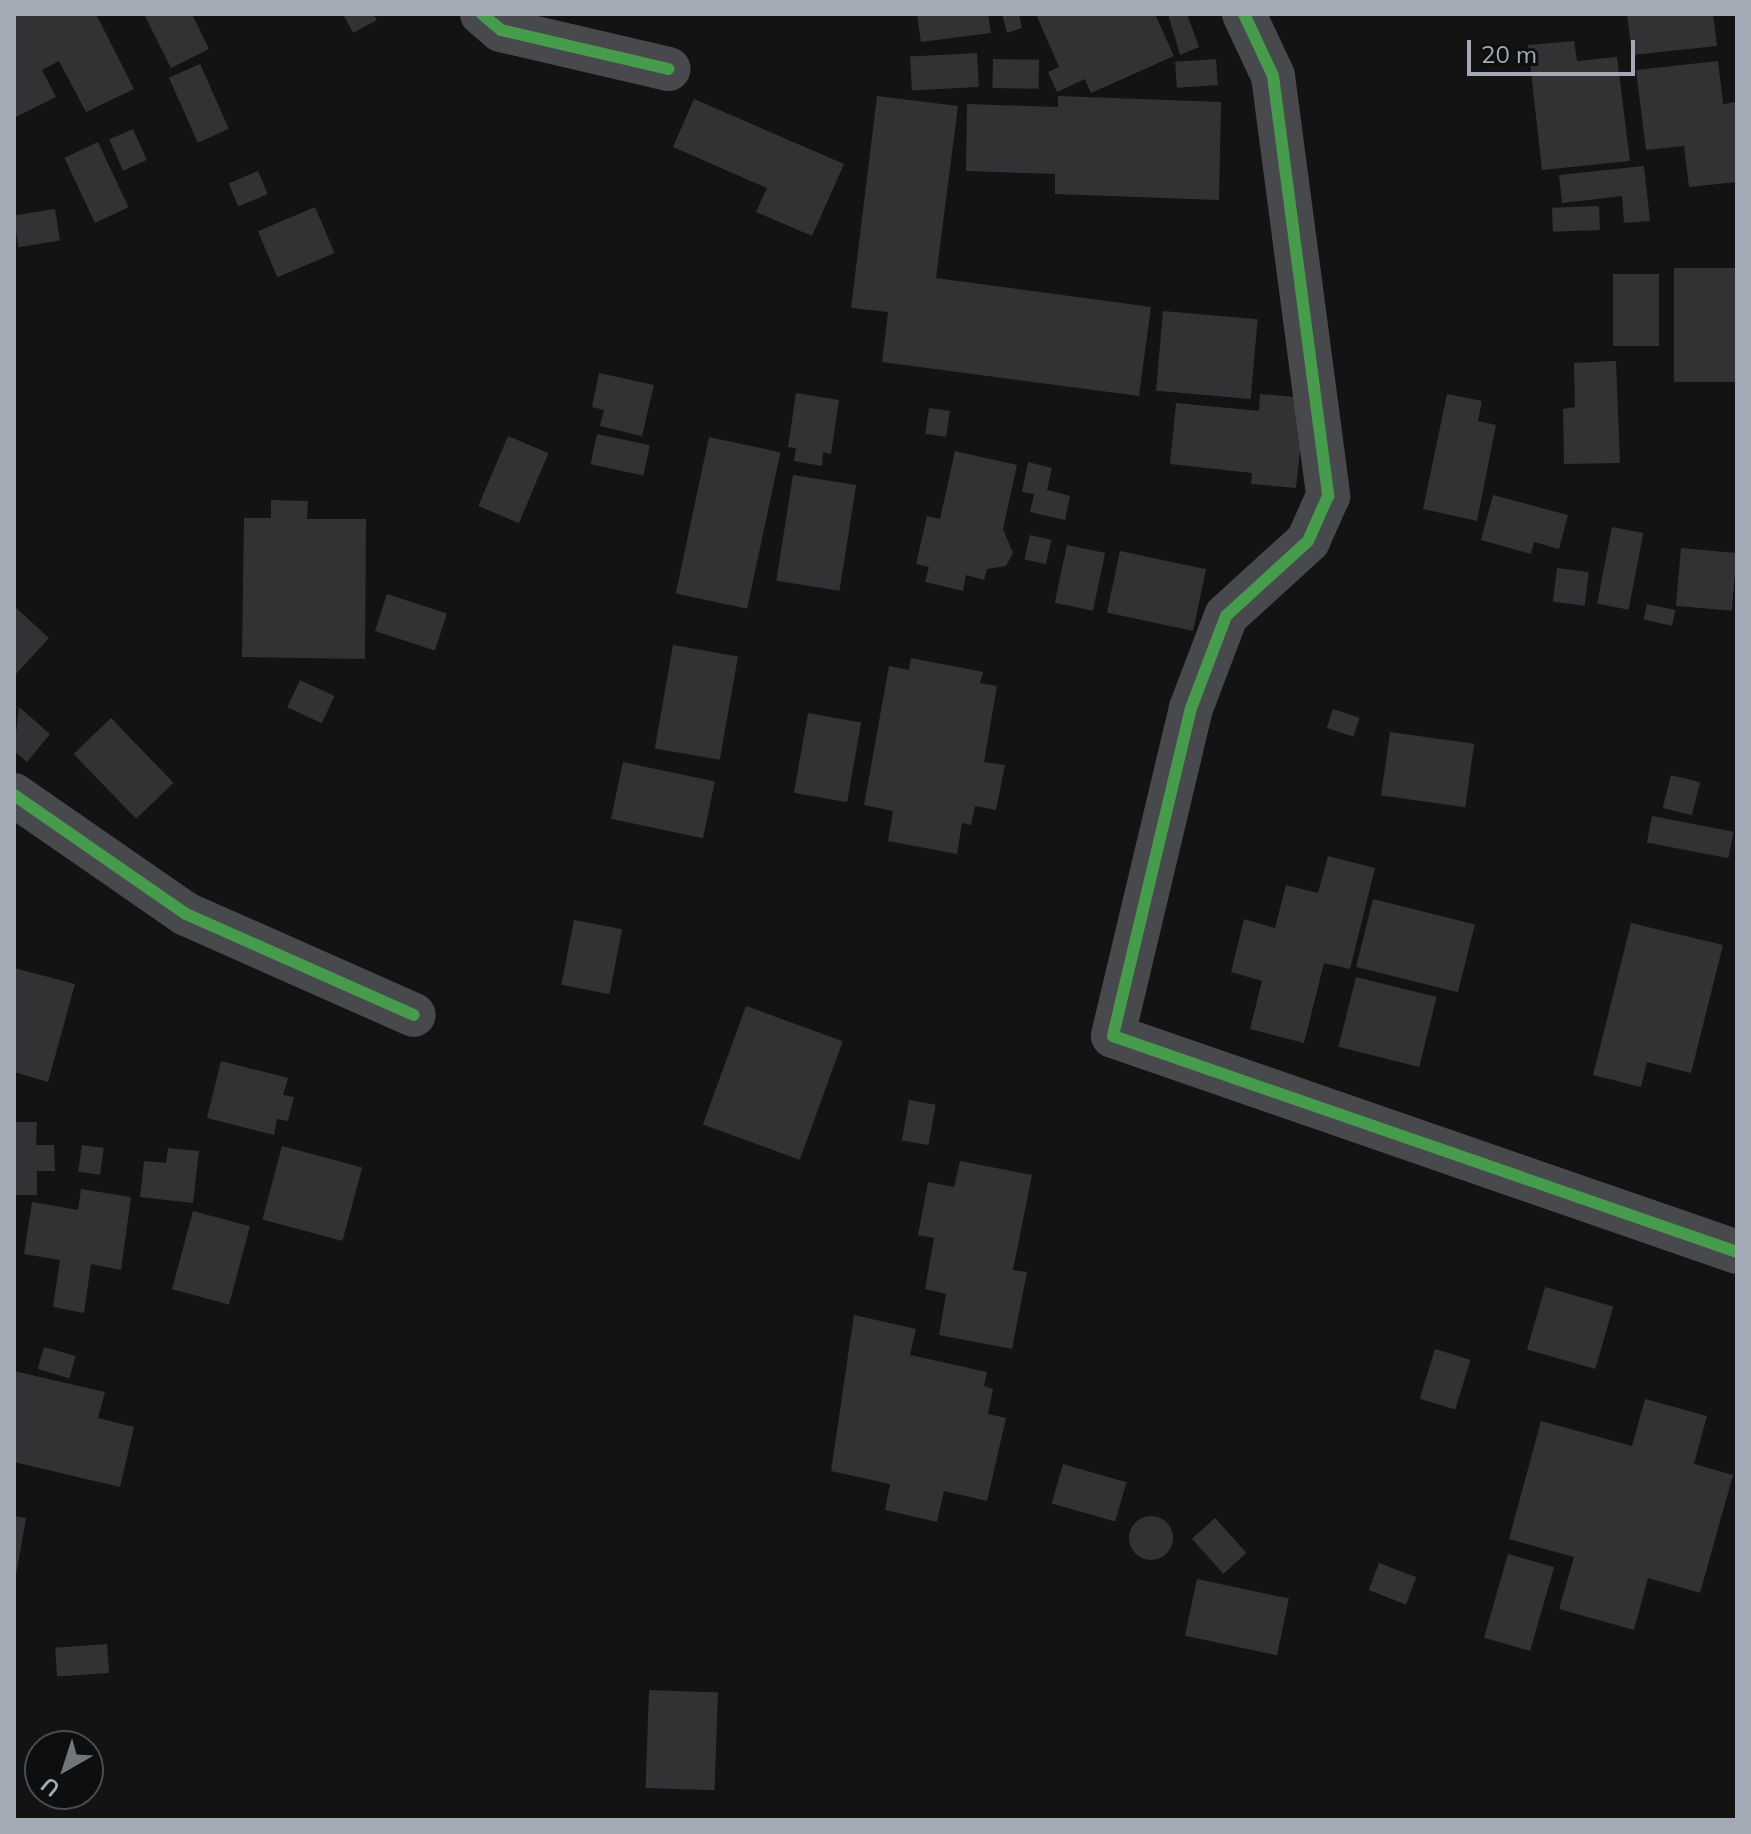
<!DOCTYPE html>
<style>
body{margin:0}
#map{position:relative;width:1751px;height:1834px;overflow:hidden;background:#131313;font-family:Mulish,sans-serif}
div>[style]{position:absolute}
.building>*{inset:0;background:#323234;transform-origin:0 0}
.round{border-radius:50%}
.minor>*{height:44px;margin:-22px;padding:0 22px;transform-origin:22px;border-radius:22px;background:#47494c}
.cycleway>*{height:12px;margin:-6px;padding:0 6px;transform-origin:6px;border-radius:6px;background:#469c4c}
span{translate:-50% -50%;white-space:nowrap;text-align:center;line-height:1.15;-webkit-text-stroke:7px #0d0e0f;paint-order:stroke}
.frame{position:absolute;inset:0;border:16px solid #a4aab5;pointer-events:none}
.north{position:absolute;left:24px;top:1730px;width:80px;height:80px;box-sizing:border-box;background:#0d0e0f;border:2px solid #494c51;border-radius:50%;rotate:219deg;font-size:22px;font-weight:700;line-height:32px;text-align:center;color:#a4aab5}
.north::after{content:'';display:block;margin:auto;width:28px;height:36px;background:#71757c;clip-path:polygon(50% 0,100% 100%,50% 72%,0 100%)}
.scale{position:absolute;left:1467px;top:40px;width:168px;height:36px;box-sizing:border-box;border:4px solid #a4aab5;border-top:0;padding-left:10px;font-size:24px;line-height:28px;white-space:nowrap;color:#a4aab5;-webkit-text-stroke:6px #0d0e0f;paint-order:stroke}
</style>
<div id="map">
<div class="building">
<i style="clip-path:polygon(14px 14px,96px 14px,134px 89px,86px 112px,59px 61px,42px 70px,56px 97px,14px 118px)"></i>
<i style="clip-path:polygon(144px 14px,192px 14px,209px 49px,171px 68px)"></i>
<i style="clip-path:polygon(343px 14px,373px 14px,377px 20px,353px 33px)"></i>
<i style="clip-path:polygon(917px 14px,988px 14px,991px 33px,921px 42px)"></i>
<i style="clip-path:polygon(1002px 14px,1019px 14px,1022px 28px,1007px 33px)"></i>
<i style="clip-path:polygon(1036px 14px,1155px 14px,1174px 56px,1091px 93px,1085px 79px,1057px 92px,1048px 72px,1059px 67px)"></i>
<i style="clip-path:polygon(1168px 14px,1187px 14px,1199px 47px,1180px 55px)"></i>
<i style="clip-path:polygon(1627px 14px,1713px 14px,1717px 46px,1632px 55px)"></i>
<i style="clip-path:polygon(1574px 41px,1577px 61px,1617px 57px,1630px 161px,1542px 170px,1528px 45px)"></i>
<i style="left:977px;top:53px;width:34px;height:67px;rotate:87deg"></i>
<i style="left:993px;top:59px;width:46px;height:29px;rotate:1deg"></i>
<i style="left:1216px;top:59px;width:26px;height:41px;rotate:86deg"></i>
<i style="clip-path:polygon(1718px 61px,1723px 104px,1737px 102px,1737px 182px,1689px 187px,1684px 146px,1646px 150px,1636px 70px)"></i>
<i style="left:200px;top:64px;width:71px;height:34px;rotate:66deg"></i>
<i style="clip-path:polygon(877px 96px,958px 106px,936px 278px,1151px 307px,1139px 396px,882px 362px,888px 312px,851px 308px)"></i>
<i style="clip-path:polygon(1058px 96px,1221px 102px,1219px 200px,1055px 194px,1055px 174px,966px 171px,967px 104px,1058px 107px)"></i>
<i style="clip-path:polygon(694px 99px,844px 164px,812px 236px,756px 212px,767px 188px,673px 147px)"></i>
<i style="left:133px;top:129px;width:34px;height:26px;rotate:66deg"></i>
<i style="left:98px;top:142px;width:72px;height:37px;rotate:65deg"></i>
<i style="clip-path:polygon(1644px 166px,1650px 221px,1624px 223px,1622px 196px,1562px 203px,1559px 175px)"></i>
<i style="left:258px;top:171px;width:25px;height:32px;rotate:67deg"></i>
<i style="left:1599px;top:206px;width:24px;height:47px;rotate:88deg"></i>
<i style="left:315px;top:207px;width:50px;height:62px;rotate:67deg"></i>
<i style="left:55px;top:209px;width:32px;height:42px;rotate:81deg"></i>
<i style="left:1737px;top:268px;width:114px;height:63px;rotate:90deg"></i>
<i style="left:1613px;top:274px;width:46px;height:72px"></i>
<i style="left:1163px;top:311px;width:95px;height:80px;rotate:5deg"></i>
<i style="clip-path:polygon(1616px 361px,1620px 463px,1564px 464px,1563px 409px,1575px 407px,1574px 363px)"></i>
<i style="clip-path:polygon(599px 373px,654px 385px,642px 436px,600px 426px,604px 410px,592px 407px)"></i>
<i style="clip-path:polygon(796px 393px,839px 400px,831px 454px,823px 452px,822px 466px,794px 461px,796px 448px,788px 447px)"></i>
<i style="clip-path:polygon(1260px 394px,1306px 398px,1296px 488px,1251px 484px,1252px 473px,1170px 464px,1176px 403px,1259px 411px)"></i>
<i style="clip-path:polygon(1447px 394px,1482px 401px,1478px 421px,1496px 425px,1477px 521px,1423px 509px)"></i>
<i style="left:929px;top:408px;width:21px;height:26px;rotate:8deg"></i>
<i style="left:597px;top:434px;width:54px;height:31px;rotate:12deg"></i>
<i style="left:508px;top:436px;width:44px;height:76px;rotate:23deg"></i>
<i style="left:709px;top:437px;width:73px;height:160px;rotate:12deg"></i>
<i style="clip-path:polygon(955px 451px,1017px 465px,1003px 529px,1013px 553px,1006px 566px,987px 569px,984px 580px,966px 575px,963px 591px,925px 582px,929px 567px,916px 564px,927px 516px,940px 519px)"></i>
<i style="clip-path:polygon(1028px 462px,1052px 468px,1047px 490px,1070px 496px,1065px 520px,1030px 512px,1034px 494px,1022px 492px)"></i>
<i style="left:793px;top:475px;width:64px;height:107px;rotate:9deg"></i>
<i style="clip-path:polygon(1493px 495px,1568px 515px,1559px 549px,1534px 542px,1531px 554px,1481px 540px)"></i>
<i style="clip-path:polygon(271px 500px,308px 501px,307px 519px,366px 519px,365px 659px,242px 657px,244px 518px,271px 518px)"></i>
<i style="left:1612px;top:527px;width:32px;height:78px;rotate:11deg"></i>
<i style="left:1030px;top:535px;width:22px;height:25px;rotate:13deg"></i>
<i style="left:1067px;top:545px;width:39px;height:59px;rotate:12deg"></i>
<i style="left:1681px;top:548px;width:56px;height:58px;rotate:5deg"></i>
<i style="left:1120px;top:551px;width:88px;height:63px;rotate:12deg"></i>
<i style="left:1557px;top:568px;width:32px;height:34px;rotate:7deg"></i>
<i style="left:387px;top:594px;width:63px;height:39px;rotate:18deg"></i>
<i style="left:1647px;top:604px;width:29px;height:16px;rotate:12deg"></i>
<i style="clip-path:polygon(14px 606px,49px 638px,14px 676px)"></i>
<i style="left:673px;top:645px;width:66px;height:105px;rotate:10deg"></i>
<i style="clip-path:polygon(911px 658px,983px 672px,980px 683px,997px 686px,984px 762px,1005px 765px,996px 810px,975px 806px,971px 825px,962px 823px,957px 854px,888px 841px,893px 811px,864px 805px,889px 666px,909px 670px)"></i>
<i style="left:300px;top:680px;width:38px;height:30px;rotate:25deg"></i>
<i style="clip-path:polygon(19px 707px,50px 734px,27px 762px,14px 751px)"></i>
<i style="left:1333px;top:709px;width:28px;height:20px;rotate:18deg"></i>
<i style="left:808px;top:713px;width:54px;height:81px;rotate:10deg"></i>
<i style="left:111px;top:718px;width:90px;height:52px;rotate:46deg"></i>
<i style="left:1390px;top:732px;width:85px;height:64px;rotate:8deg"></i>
<i style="left:623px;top:762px;width:94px;height:58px;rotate:12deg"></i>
<i style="left:1671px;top:775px;width:30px;height:34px;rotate:14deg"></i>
<i style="left:1652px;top:816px;width:83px;height:27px;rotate:11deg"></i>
<i style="clip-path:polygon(1328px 856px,1375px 868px,1350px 969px,1324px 963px,1304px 1043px,1250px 1029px,1262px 981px,1231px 972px,1244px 919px,1275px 928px,1286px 885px,1318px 893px)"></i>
<i style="left:1373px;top:899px;width:105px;height:70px;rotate:14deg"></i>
<i style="left:574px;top:920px;width:49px;height:66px;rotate:11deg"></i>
<i style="clip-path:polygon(1631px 923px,1723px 945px,1691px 1073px,1647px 1062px,1641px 1087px,1593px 1075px)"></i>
<i style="clip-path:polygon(14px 968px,75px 984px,48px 1082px,14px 1072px)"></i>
<i style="left:1356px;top:977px;width:83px;height:72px;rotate:14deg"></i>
<i style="left:746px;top:1006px;width:103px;height:126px;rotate:20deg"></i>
<i style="clip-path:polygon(221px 1061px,288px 1078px,283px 1095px,294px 1097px,288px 1121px,277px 1119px,274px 1135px,207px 1118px)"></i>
<i style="left:909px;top:1100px;width:27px;height:41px;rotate:10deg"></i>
<i style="clip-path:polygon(14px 1122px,37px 1122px,36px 1145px,54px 1145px,55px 1171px,37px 1171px,37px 1195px,14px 1195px)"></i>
<i style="left:82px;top:1145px;width:22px;height:27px;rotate:8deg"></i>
<i style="left:282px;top:1146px;width:83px;height:76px;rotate:15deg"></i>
<i style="clip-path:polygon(168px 1148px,199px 1151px,193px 1203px,140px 1197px,144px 1161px,166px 1163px)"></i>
<i style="clip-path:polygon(960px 1161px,1032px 1175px,1013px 1270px,1027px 1272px,1012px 1349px,939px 1335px,946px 1294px,925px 1289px,934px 1238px,918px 1235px,928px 1182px,954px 1187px)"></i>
<i style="clip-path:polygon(81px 1189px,131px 1197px,121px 1270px,91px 1264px,84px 1313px,53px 1307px,60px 1260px,24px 1254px,32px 1202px,78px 1210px)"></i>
<i style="left:193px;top:1211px;width:59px;height:81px;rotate:15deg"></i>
<i style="left:1545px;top:1287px;width:71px;height:65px;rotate:16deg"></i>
<i style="clip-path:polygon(854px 1315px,916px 1329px,910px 1355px,987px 1372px,984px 1386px,993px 1389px,988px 1414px,1006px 1418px,987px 1501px,944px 1491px,937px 1522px,885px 1510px,890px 1484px,831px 1471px)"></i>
<i style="left:44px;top:1347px;width:33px;height:23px;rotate:16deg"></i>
<i style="left:1435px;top:1349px;width:37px;height:52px;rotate:17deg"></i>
<i style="clip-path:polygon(14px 1371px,105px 1392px,98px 1418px,134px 1427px,120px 1487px,14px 1462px)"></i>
<i style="clip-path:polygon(1645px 1399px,1707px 1416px,1694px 1464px,1733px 1475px,1700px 1593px,1648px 1578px,1634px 1630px,1559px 1609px,1574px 1557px,1509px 1539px,1541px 1421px,1632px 1446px)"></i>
<i style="left:1063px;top:1464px;width:66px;height:41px;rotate:16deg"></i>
<i style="clip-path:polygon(14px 1516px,26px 1518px,16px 1575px,14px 1575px)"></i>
<i class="round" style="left:1129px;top:1516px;width:44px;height:44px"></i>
<i style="left:1215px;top:1518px;width:47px;height:31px;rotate:48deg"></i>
<i style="left:1508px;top:1554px;width:48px;height:87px;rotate:16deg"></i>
<i style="left:1379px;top:1563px;width:40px;height:29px;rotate:21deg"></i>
<i style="left:1197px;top:1579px;width:94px;height:58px;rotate:12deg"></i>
<i style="left:107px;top:1644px;width:29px;height:52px;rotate:86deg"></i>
<i style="left:649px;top:1690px;width:69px;height:98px;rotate:2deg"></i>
</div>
<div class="minor">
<i style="left:482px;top:14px;width:25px;rotate:40deg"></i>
<i style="left:501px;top:30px;width:172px;rotate:13.1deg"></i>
<i style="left:1244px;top:14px;width:68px;rotate:64.9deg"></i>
<i style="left:1273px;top:76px;width:424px;rotate:82.5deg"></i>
<i style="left:1328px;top:496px;width:49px;rotate:114deg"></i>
<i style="left:1308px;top:541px;width:111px;rotate:137.6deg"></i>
<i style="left:1226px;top:616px;width:98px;rotate:110.8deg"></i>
<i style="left:1191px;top:708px;width:337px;rotate:103.4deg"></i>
<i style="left:1113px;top:1036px;width:660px;rotate:19.09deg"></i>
<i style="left:14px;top:795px;width:209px;rotate:34.7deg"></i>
<i style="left:186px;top:914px;width:249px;rotate:23.9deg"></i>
</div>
<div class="cycleway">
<i style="left:482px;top:14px;width:25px;rotate:40deg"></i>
<i style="left:501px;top:30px;width:172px;rotate:13.1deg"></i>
<i style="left:1244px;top:14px;width:68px;rotate:64.9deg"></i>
<i style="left:1273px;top:76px;width:424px;rotate:82.5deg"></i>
<i style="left:1328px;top:496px;width:49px;rotate:114deg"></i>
<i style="left:1308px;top:541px;width:111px;rotate:137.6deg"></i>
<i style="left:1226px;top:616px;width:98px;rotate:110.8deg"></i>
<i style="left:1191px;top:708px;width:337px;rotate:103.4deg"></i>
<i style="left:1113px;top:1036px;width:660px;rotate:19.09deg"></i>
<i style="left:14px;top:795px;width:209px;rotate:34.7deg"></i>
<i style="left:186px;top:914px;width:249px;rotate:23.9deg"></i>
</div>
<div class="frame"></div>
<div class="north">U</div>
<div class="scale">20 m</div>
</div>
